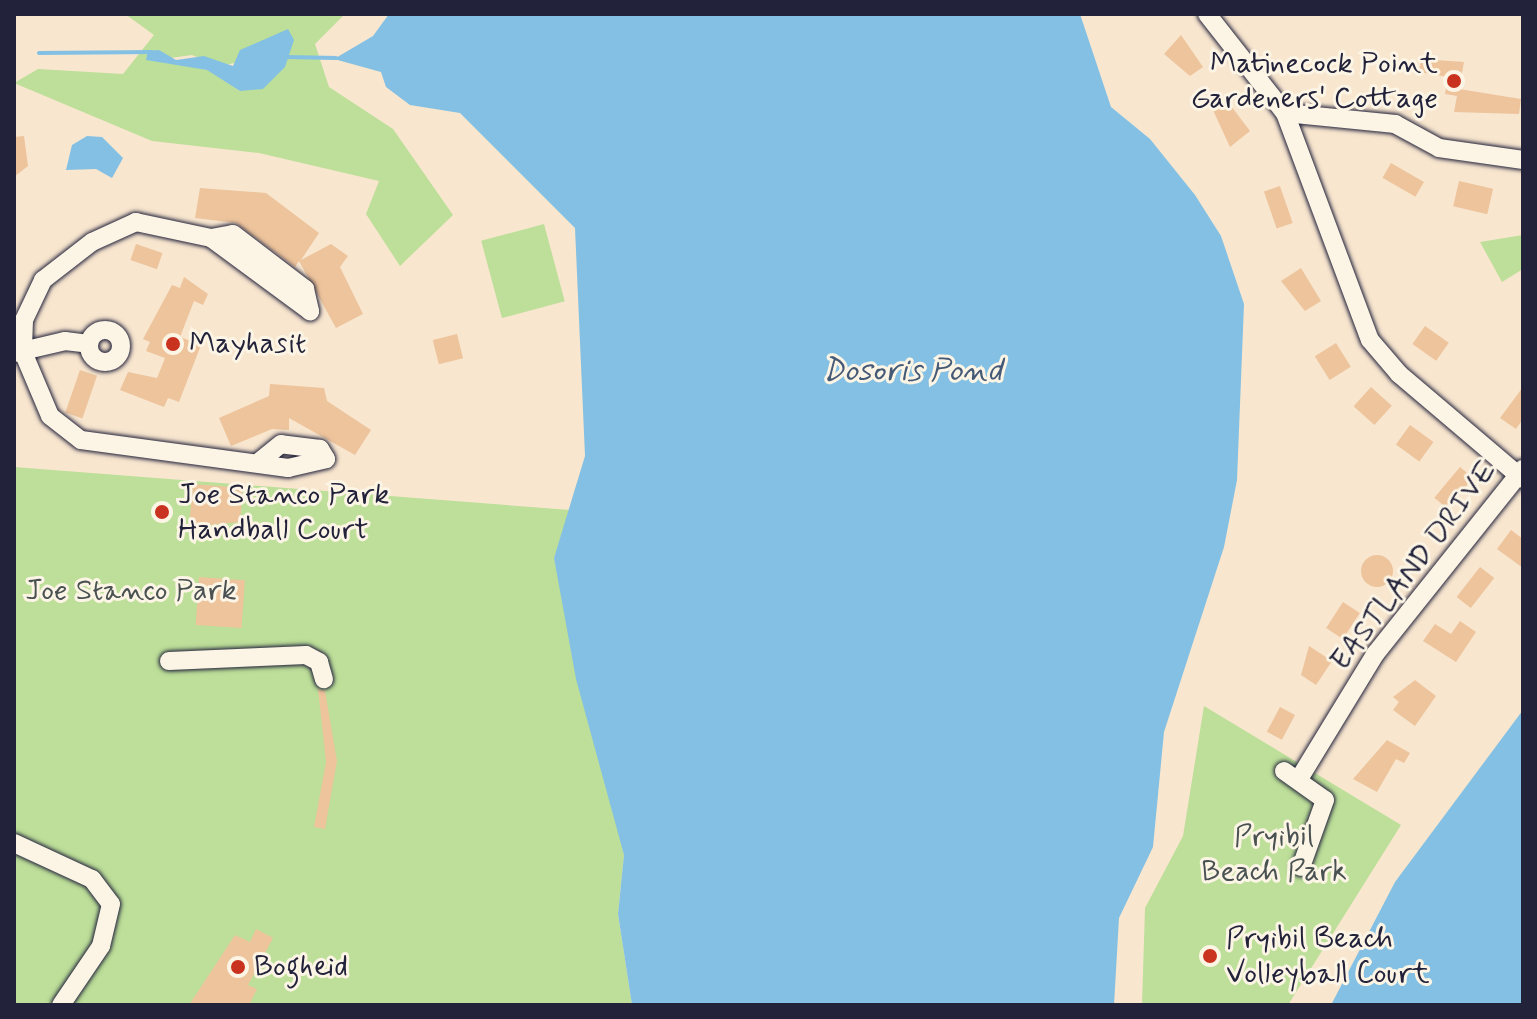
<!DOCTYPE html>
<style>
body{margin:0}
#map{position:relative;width:1537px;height:1019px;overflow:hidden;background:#f8e6cf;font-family:Mynerve,sans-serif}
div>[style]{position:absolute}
.green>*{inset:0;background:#bddf99;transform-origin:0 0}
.water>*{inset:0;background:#83c0e3}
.stream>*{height:4px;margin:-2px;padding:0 2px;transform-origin:2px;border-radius:2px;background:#83c0e3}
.building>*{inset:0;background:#edc49c;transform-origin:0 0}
.round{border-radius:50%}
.roads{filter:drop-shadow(0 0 2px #22223b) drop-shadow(0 0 2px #22223b)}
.minor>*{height:18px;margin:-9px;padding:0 9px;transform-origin:9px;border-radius:9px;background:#fcf5e5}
.minor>.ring{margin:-9px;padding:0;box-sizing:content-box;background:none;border:18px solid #fcf5e5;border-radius:50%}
.dots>*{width:22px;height:22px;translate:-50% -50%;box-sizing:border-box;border:4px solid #fcf5e5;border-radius:50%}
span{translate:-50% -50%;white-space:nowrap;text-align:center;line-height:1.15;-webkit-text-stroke:6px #fcf5e5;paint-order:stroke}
.poi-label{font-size:30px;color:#22223b}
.right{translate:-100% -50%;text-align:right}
.left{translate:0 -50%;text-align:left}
.street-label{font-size:30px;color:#22223b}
.park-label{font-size:30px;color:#495152}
.water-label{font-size:32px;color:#445976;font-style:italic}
.frame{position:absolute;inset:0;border:16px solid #22223b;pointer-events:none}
</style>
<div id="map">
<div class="green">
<i style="clip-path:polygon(evenodd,125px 14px,345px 14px,315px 44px,329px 87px,393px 129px,453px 215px,400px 266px,366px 214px,379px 181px,259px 153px,152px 141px,14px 83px,38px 69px,123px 74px,154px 35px,125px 14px,192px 55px,219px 66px,240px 62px,240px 91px,208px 70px,156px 60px,192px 55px)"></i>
<i style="left:544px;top:224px;width:80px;height:65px;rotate:75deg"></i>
<i style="clip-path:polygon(1523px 235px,1523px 269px,1502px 282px,1480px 242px)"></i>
<i style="clip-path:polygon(14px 467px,570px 510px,554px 558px,624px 855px,618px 914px,632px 1005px,14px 1005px)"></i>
<i style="clip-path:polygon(1204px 706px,1401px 825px,1288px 1005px,1142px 1005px,1145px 908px,1183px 836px)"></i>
</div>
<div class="water">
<i style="clip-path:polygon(389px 14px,1080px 14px,1111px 107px,1150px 139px,1195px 195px,1221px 236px,1244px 304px,1237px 480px,1224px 547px,1164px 732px,1153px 847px,1119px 918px,1114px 1005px,632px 1005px,618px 914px,624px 855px,576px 679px,554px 558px,585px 456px,575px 228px,460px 113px,410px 105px,386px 87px,381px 72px,334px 59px,373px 36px)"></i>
<i style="clip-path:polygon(288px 29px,294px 40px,285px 67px,263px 89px,240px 91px,207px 70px,146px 60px,148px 51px,159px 50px,176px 60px,204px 56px,233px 66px,240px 50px)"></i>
<i style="clip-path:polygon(87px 136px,102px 137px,123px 158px,112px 178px,96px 169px,66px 170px,72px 145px)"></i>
<i style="clip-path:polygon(1523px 710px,1523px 1005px,1331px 1005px,1395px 882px)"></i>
</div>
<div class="stream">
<i style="left:39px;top:53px;width:113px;rotate:-0.5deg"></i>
<i style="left:286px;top:57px;width:50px;rotate:1.1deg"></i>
</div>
<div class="building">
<i style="clip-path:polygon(1181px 35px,1203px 67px,1190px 76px,1164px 54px)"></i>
<i style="clip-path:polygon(1421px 59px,1464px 62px,1459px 89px,1521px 99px,1519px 114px,1454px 112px,1457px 96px,1445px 94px,1448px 77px,1419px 72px)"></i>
<i style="clip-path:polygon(1225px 98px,1250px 131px,1230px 147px,1212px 108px)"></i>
<i style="clip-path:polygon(24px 136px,28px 166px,14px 177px,14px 137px)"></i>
<i style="left:1391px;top:163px;width:38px;height:17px;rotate:30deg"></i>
<i style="left:1459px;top:181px;width:35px;height:26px;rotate:13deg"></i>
<i style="left:1280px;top:186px;width:39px;height:17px;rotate:71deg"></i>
<i style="clip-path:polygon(200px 188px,266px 193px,319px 233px,301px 260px,331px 244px,348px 256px,340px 267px,363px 314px,336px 328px,299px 261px,295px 267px,236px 223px,195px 218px)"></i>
<i style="left:136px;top:244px;width:28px;height:17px;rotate:19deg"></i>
<i style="clip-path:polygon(1301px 268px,1321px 301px,1305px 311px,1281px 281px)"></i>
<i style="clip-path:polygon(184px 277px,208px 294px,203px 305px,194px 301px,180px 337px,201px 345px,179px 402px,168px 398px,164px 407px,120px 390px,128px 372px,157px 378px,165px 358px,146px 351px,150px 342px,143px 339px,172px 285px,180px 288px)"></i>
<i style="left:1425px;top:326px;width:29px;height:22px;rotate:35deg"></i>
<i style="left:457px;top:334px;width:25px;height:25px;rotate:76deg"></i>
<i style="left:1336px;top:343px;width:28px;height:25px;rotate:58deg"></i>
<i style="left:80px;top:370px;width:18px;height:45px;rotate:19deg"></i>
<i style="clip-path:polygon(270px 384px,324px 388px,327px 401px,371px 430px,355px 455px,289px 418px,289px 430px,272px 429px,231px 446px,219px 418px,269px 396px)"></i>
<i style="left:1371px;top:387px;width:28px;height:26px;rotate:42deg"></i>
<i style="clip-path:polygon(1523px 387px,1523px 419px,1516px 429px,1500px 418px)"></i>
<i style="left:1410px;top:425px;width:29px;height:24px;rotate:36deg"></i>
<i style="left:1460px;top:467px;width:17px;height:40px;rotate:40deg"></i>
<i style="clip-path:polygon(193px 484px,243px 488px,240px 522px,189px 527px)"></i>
<i style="clip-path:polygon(1511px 530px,1523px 539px,1523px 568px,1497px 549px)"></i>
<i class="round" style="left:1361px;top:555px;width:32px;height:32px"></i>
<i style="left:1480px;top:567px;width:18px;height:38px;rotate:38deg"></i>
<i style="left:199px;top:577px;width:46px;height:48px;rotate:4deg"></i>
<i style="left:1343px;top:602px;width:20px;height:31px;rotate:33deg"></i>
<i style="clip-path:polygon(1460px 621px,1476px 632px,1456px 662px,1423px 641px,1435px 624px,1451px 634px)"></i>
<i style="clip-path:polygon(1309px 646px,1332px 661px,1316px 685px,1301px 675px)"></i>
<i style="clip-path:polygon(1415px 680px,1436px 696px,1415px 726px,1393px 710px,1399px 702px,1393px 697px)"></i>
<i style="clip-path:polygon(318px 689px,325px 691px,337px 761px,325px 829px,314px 827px,326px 762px)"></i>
<i style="left:1280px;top:707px;width:17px;height:28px;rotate:28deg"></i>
<i style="clip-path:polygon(1387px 740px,1410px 753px,1404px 763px,1396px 759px,1377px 792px,1353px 779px)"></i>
<i style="clip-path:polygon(256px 929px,273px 938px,248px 985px,257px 989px,249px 1005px,189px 1005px,235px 935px,250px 942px)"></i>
</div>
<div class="roads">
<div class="minor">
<i style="left:1207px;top:14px;width:126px;rotate:51.8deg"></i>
<i style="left:1285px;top:113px;width:242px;rotate:69.5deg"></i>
<i style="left:1370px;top:340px;width:45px;rotate:49.5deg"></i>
<i style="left:1399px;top:374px;width:162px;rotate:40.3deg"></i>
<i style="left:1285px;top:113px;width:111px;rotate:5.7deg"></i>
<i style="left:1395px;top:124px;width:50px;rotate:28.6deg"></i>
<i style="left:1439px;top:148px;width:85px;rotate:8.1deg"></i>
<i style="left:211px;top:238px;width:22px;rotate:-10deg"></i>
<i style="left:233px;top:234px;width:91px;rotate:37.4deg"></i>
<i style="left:305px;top:289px;width:23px;rotate:77deg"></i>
<i style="left:310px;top:311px;width:123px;rotate:-143.6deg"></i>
<i style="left:211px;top:238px;width:77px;rotate:-168deg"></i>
<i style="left:136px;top:222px;width:48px;rotate:155.6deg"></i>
<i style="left:92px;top:242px;width:62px;rotate:142.2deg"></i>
<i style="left:43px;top:280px;width:44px;rotate:115.4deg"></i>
<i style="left:24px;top:320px;width:32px;rotate:92deg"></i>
<i style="left:23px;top:352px;width:69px;rotate:67.1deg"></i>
<i style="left:50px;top:416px;width:39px;rotate:38deg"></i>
<i style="left:81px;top:440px;width:209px;rotate:7.7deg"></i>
<i style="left:288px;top:468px;width:39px;rotate:-13deg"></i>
<i style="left:326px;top:459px;width:12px;rotate:-121deg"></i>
<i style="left:320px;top:449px;width:39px;rotate:-173deg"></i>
<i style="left:281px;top:444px;width:27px;rotate:141deg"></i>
<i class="ring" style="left:89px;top:330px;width:14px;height:14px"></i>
<i style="left:14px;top:353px;width:52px;rotate:-13.2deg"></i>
<i style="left:65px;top:341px;width:24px;rotate:7deg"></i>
<i style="left:169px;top:661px;width:137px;rotate:-2.5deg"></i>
<i style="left:306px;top:655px;width:15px;rotate:28deg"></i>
<i style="left:319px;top:662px;width:18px;rotate:74deg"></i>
<i style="left:1284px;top:771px;width:50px;rotate:35.3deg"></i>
<i style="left:1325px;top:800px;width:71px;rotate:109.7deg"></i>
<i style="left:1299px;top:779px;width:148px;rotate:-58.6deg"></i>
<i style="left:1376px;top:653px;width:236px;rotate:-51.4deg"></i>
<i style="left:14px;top:843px;width:86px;rotate:24.8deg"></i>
<i style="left:92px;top:879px;width:31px;rotate:53deg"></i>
<i style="left:111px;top:904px;width:43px;rotate:103.4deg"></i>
<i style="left:101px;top:946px;width:71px;rotate:124.1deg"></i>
</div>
</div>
<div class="dots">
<i style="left:1454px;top:81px;background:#c8321e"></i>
<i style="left:173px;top:344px;background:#c8321e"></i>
<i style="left:162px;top:512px;background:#c8321e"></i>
<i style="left:1210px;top:956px;background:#c8321e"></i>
<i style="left:238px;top:967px;background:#c8321e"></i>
</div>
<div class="poi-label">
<span class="right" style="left:1438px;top:81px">Matinecock Point<br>Gardeners' Cottage</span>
<span class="left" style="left:189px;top:344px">Mayhasit</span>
<span class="left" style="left:178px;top:512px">Joe Stanco Park<br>Handball Court</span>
<span class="left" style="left:1226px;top:956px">Pryibil Beach<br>Volleyball Court</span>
<span class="left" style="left:254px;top:967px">Bogheid</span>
</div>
<div class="street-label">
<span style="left:1414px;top:566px;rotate:-53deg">EASTLAND DRIVE</span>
</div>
<div class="park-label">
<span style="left:131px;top:591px">Joe Stanco Park</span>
<span style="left:1274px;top:854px">Pryibil<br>Beach Park</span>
</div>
<div class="water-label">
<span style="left:912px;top:371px">Dosoris Pond</span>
</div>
<div class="frame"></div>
</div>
